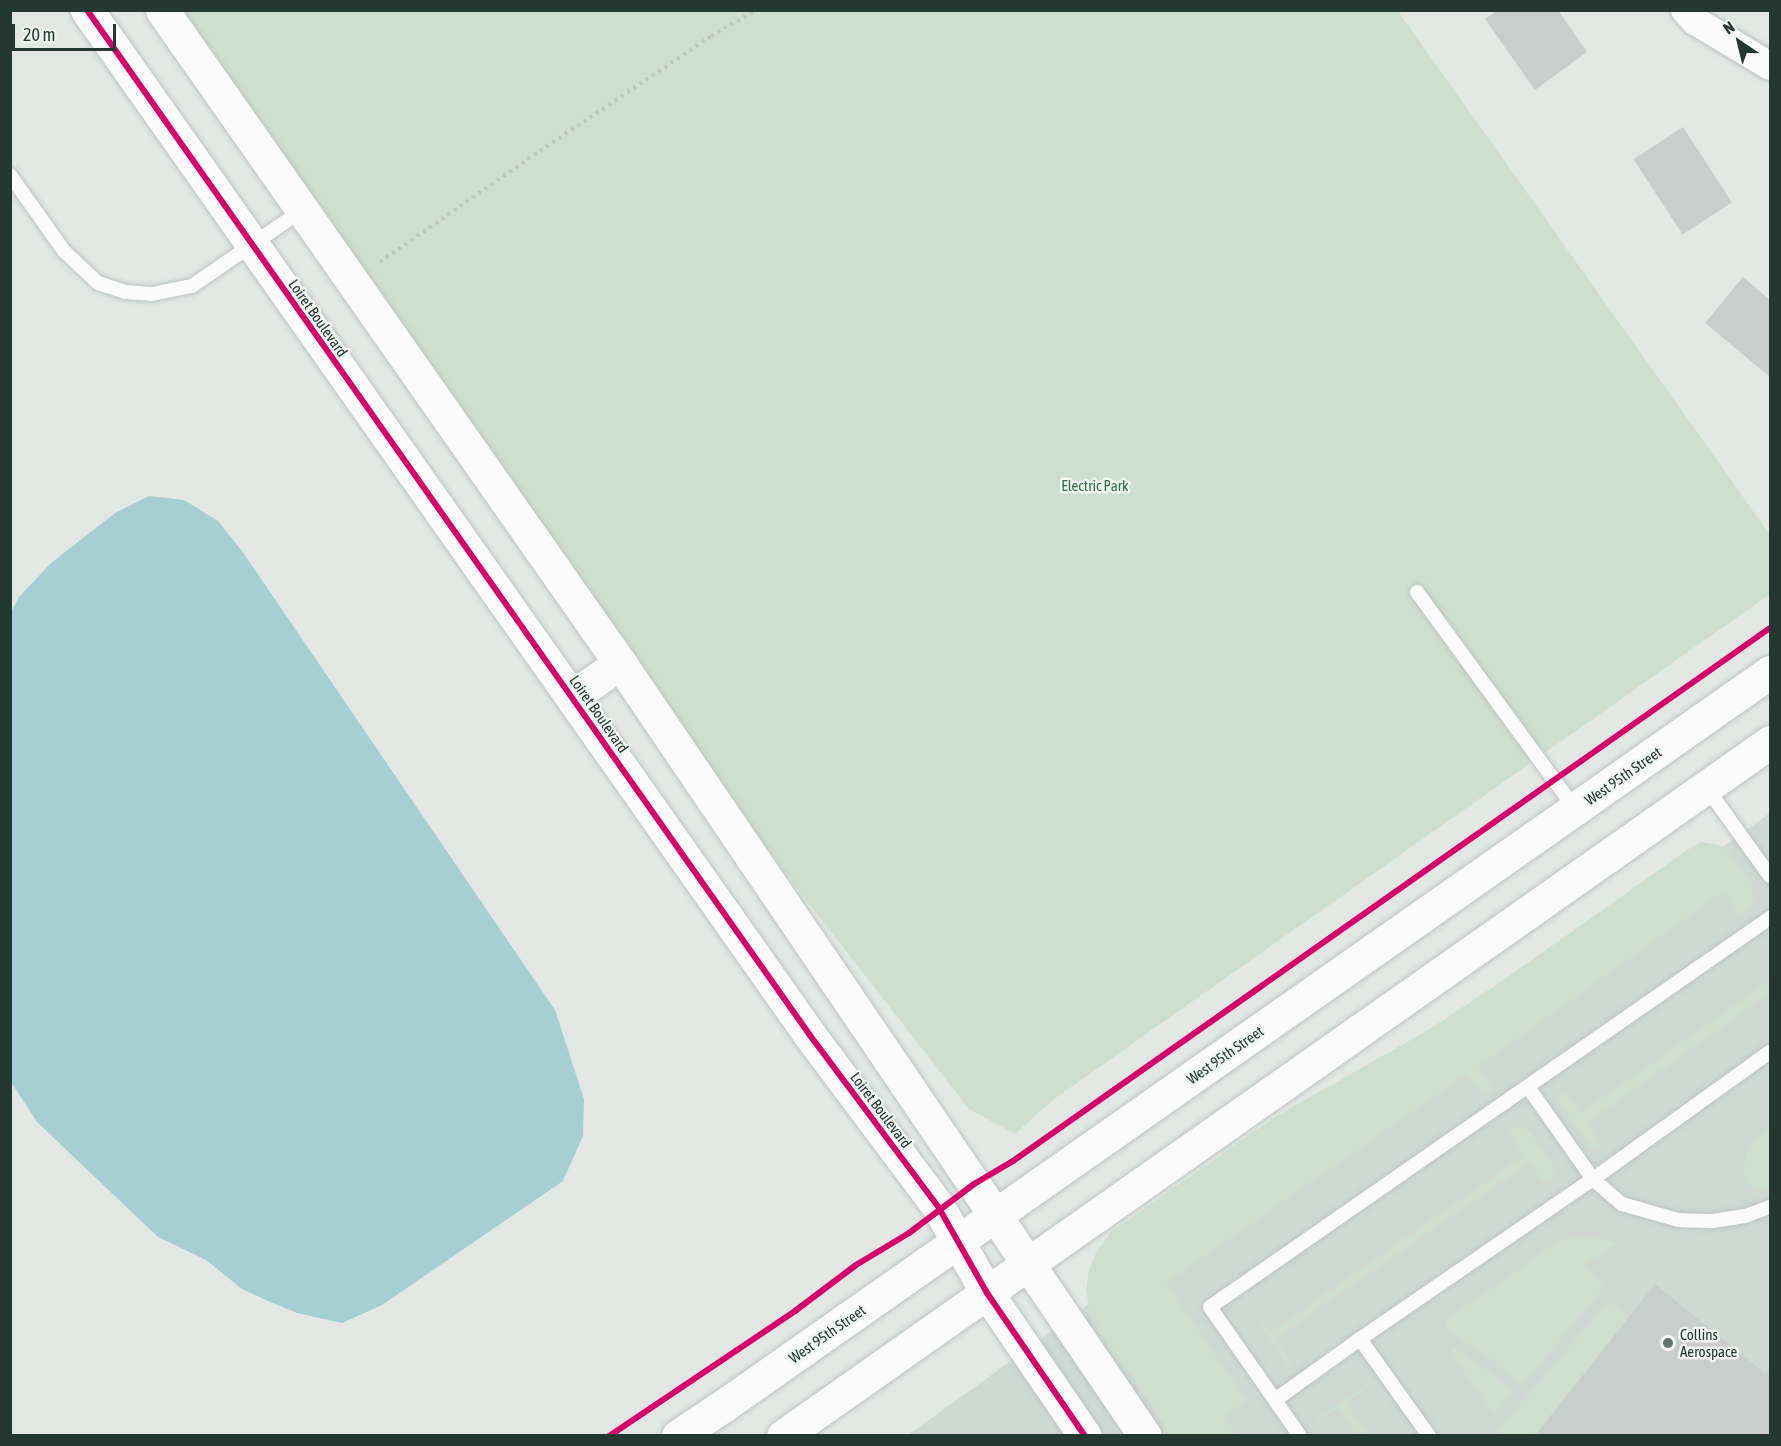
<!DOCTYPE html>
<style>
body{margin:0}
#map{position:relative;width:1781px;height:1446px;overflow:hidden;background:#e2e7e4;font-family:"Asap Condensed",sans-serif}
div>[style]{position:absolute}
.built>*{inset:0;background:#d0d8d4}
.green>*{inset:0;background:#ccdfd0}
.water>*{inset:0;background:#a5cfd2}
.building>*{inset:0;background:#c9cecc;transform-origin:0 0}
.path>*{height:4px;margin-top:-2px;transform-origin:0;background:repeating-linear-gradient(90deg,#bfc7c5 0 3px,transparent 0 7.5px)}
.roads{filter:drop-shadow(0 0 2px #bfc4c1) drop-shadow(0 0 2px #bfc4c1)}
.lane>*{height:14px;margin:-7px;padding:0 7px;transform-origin:7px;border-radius:7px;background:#fbfbfb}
.street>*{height:28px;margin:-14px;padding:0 14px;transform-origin:14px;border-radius:14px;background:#fbfbfb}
.secondary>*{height:33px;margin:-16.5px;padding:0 16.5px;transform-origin:16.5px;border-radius:16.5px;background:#fbfbfb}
.cycleway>*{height:6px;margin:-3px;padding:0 3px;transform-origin:3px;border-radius:3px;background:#d6006c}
.dots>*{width:16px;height:16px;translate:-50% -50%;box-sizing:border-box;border:3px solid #f0f6f2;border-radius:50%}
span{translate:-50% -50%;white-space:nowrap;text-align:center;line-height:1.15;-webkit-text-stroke:5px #f0f6f2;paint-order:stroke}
.street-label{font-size:15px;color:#223830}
.park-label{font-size:15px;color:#306b42}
.poi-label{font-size:15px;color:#223830}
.left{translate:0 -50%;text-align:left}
.frame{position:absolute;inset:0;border:12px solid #223830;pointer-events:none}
.north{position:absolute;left:1709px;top:12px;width:60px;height:60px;-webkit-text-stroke:4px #f0f6f2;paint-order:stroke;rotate:325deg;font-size:16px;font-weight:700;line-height:24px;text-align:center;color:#223830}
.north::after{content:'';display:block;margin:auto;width:21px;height:27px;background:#223830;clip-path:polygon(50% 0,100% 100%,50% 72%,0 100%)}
.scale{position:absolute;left:12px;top:24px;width:104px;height:27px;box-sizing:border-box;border:3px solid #223830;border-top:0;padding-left:8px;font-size:18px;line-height:21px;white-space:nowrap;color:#223830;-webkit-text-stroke:4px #f0f6f2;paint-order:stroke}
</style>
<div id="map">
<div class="built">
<i style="clip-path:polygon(1770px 813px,1770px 1435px,908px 1435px)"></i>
</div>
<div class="green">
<i style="clip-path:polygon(174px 11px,1398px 11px,1770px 535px,1770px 594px,1054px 1099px,1015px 1134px,969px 1109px,783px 870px)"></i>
<i style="clip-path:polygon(1701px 842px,1719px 845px,1726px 849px,1752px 884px,1754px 900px,1744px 914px,1738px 913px,1723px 892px,1478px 1067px,1491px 1086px,1491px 1093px,1483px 1095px,1467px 1074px,1166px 1283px,1247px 1400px,1224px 1417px,1237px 1435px,1168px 1435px,1150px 1400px,1111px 1351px,1090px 1314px,1086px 1290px,1089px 1270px,1096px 1253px,1111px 1232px,1275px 1117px,1430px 1029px,1505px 979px,1687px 850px)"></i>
<i style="clip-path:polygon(1770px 980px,1770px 993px,1587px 1123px,1602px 1144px,1598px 1149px,1593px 1149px,1562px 1107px,1559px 1096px,1565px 1093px,1581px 1113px)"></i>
<i style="clip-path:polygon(1523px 1127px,1531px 1133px,1555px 1167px,1556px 1173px,1552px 1181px,1543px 1182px,1529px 1163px,1275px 1339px,1291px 1363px,1290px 1365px,1287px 1364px,1252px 1311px,1270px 1332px,1523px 1156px,1509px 1134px,1513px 1128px)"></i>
<i style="clip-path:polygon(1770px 1128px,1770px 1185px,1758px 1191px,1749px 1186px,1744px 1176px,1745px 1158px,1750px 1144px)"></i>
<i style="clip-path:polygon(1582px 1236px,1619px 1242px,1583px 1266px,1606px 1285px,1522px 1386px,1489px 1358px,1445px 1327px,1446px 1320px,1552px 1246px,1560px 1241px)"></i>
<i style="clip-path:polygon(1606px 1304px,1612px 1304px,1629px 1317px,1534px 1435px,1501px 1435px,1497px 1431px)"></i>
<i style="clip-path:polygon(1450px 1345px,1484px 1367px,1514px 1392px,1494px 1415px,1452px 1354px)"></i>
<i style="clip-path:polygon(1368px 1384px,1368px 1387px,1346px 1403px,1369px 1435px,1357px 1435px,1338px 1408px,1314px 1423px,1316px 1418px)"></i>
</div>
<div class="water">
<i style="clip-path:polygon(149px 496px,184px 500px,218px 521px,242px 551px,555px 1010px,584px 1099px,583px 1136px,563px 1181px,382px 1305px,342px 1323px,297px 1313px,268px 1301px,242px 1289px,206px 1260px,158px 1237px,37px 1122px,11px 1082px,11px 612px,19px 597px,51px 563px,115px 513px)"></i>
</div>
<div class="building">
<i style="clip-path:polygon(1498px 10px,1558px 10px,1587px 52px,1535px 90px,1485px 19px)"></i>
<i style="left:1683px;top:127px;width:90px;height:59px;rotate:57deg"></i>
<i style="clip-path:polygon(1743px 277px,1770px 300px,1770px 377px,1705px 323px)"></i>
<i style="clip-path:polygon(1655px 1284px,1765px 1373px,1770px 1369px,1770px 1436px,1535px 1436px)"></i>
</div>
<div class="path">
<i style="left:380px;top:262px;width:195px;rotate:-34.8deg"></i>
<i style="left:540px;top:151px;width:206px;rotate:-33.9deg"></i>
<i style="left:711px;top:36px;width:52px;rotate:-30deg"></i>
</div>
<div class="roads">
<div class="lane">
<i style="left:10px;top:175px;width:93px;rotate:54.6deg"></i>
<i style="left:64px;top:251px;width:47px;rotate:43.3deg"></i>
<i style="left:98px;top:283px;width:28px;rotate:18deg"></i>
<i style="left:125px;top:292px;width:27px;rotate:4deg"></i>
<i style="left:152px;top:294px;width:41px;rotate:-11.3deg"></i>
<i style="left:192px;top:286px;width:134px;rotate:-34.6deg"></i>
<i style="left:1417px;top:592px;width:268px;rotate:53.9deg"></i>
<i style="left:1706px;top:787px;width:110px;rotate:54.3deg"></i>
<i style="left:1528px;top:1087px;width:113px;rotate:54.8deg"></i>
<i style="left:1593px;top:1179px;width:38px;rotate:41deg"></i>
<i style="left:1622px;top:1204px;width:58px;rotate:15.9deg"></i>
<i style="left:1678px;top:1220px;width:35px;rotate:2deg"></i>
<i style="left:1713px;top:1221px;width:32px;rotate:-9deg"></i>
<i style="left:1745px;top:1216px;width:27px;rotate:-20deg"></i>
<i style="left:1275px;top:1400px;width:105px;rotate:-35.7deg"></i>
<i style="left:1300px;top:1436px;width:157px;rotate:-124.9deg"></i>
<i style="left:1210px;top:1307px;width:682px;rotate:-34.79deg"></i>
<i style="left:1429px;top:1436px;width:119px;rotate:-125.4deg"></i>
<i style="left:1360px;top:1339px;width:283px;rotate:-34.5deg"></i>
<i style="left:1593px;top:1179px;width:218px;rotate:-35.7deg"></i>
</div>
<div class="street">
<i style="left:1685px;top:10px;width:15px;rotate:48deg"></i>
<i style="left:1695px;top:21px;width:87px;rotate:31deg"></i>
</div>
<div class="secondary">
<i style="left:87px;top:10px;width:1253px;rotate:54.81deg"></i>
<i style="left:809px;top:1034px;width:217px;rotate:53.2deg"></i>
<i style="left:939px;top:1208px;width:98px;rotate:60.5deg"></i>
<i style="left:987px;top:1293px;width:173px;rotate:55.6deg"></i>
<i style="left:162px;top:10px;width:798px;rotate:54.96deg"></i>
<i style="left:620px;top:663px;width:934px;rotate:55.82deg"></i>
<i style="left:572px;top:697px;width:59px;rotate:-35.3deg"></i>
<i style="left:678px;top:1436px;width:54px;rotate:-33.7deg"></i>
<i style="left:723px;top:1406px;width:1279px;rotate:-35.03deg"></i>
<i style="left:783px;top:1436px;width:1207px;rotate:-35.11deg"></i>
</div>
</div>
<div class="cycleway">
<i style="left:87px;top:10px;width:1253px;rotate:54.81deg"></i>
<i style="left:809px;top:1034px;width:217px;rotate:53.2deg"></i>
<i style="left:939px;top:1208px;width:98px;rotate:60.5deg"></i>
<i style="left:987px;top:1293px;width:173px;rotate:55.6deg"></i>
<i style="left:609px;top:1436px;width:224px;rotate:-33.9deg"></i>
<i style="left:795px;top:1311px;width:76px;rotate:-37deg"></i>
<i style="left:856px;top:1265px;width:62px;rotate:-31.1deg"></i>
<i style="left:909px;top:1233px;width:81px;rotate:-37deg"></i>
<i style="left:974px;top:1184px;width:45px;rotate:-30.5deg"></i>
<i style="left:1013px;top:1161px;width:926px;rotate:-35.15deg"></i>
</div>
<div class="dots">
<i style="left:1668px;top:1343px;background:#65756f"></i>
</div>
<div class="street-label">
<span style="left:318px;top:318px;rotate:55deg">Loiret Boulevard</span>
<span style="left:599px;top:714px;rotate:55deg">Loiret Boulevard</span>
<span style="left:1623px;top:776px;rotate:-35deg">West 95th Street</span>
<span style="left:1225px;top:1055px;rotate:-35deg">West 95th Street</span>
<span style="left:881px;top:1110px;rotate:53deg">Loiret Boulevard</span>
<span style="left:827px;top:1334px;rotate:-35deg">West 95th Street</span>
</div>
<div class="park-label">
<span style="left:1095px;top:486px">Electric Park</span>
</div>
<div class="poi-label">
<span class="left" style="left:1680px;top:1343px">Collins<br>Aerospace</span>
</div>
<div class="frame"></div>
<div class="north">N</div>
<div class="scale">20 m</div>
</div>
